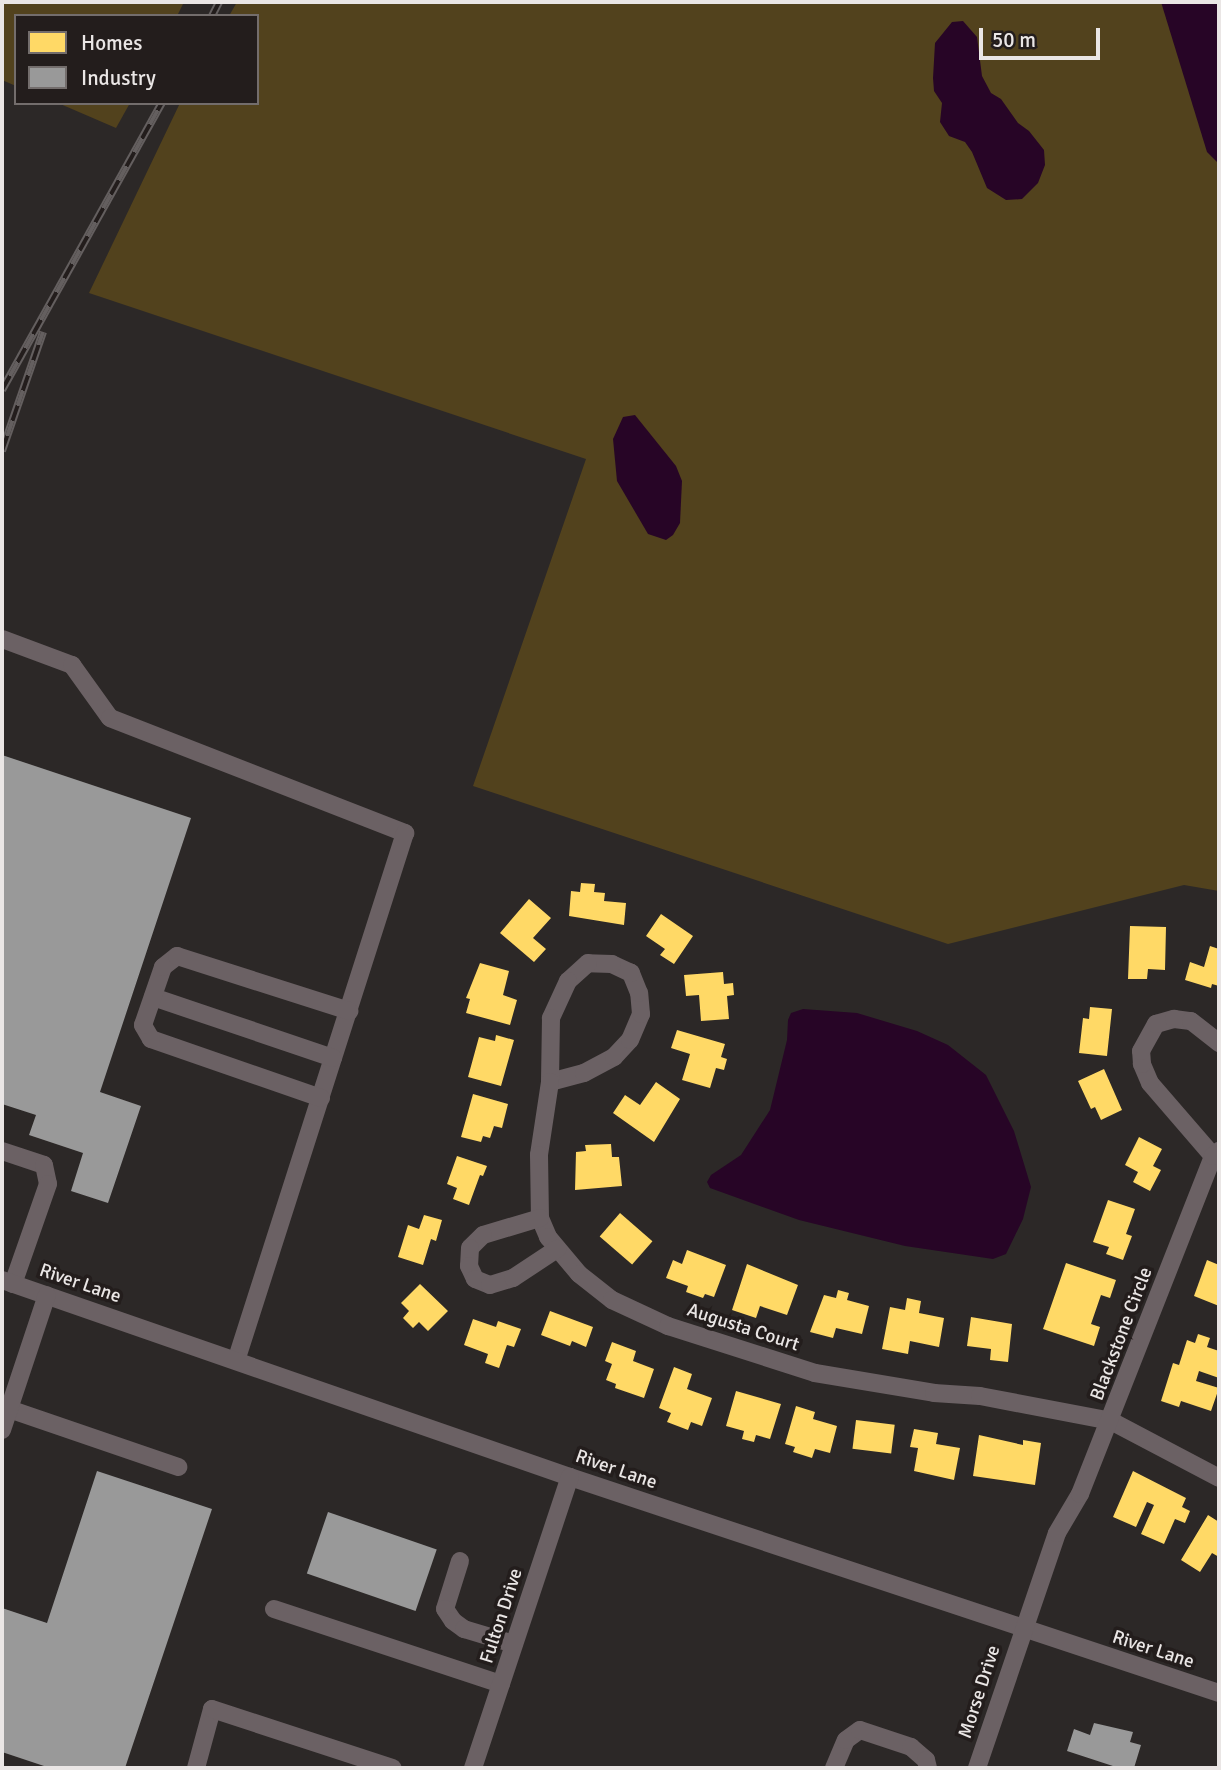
<!DOCTYPE html>
<style>
body{margin:0}
#map{position:relative;width:1221px;height:1770px;overflow:hidden;background:#2c2827;font-family:Signika,sans-serif}
div>[style]{position:absolute}
.green>*{inset:0;background:#52421d}
.water>*{inset:0;background:#270526}
.homes>*{inset:0;background:#ffd966;transform-origin:0 0}
.industry>*{inset:0;background:#999;transform-origin:0 0}
.minor>*{height:18px;margin:-9px;padding:0 9px;transform-origin:9px;border-radius:9px;background:#6b6164}
.rail>*{height:8px;margin-top:-4px;transform-origin:0;background:repeating-linear-gradient(90deg,#231d1c 0 16px,#645f5f 0 32px);box-sizing:border-box;border-block:2px solid #645f5f}
span{translate:-50% -50%;white-space:nowrap;text-align:center;line-height:1.15;-webkit-text-stroke:7px #231d1c;paint-order:stroke}
.street-label{font-size:19px;color:#eae6e5}
.frame{position:absolute;inset:0;border:4px solid #eae6e5;pointer-events:none}
.legend{position:absolute;left:14px;top:14px;width:245px;height:91px;box-sizing:border-box;background:#231d1c;border:2px solid #736d6c;margin:0;padding:9px 12px;list-style:none;font-size:21px;color:#eae6e5}
.legend li{display:flex;align-items:center;gap:14px;height:35px}
.legend b{width:35px;border:2px solid #736d6c}
.scale{position:absolute;left:979px;top:28px;width:121px;height:32px;box-sizing:border-box;border:4px solid #eae6e5;border-top:0;padding-left:9px;font-size:21px;line-height:24px;white-space:nowrap;color:#eae6e5;-webkit-text-stroke:5px #231d1c;paint-order:stroke}
</style>
<div id="map">
<div class="green">
<i style="clip-path:polygon(2px 2px,184px 2px,177px 16px,16px 16px,16px 86px,2px 80px)"></i>
<i style="clip-path:polygon(237px 2px,1219px 2px,1219px 891px,1184px 885px,948px 944px,473px 786px,586px 459px,89px 293px,180px 103px,257px 103px,257px 16px,229px 16px)"></i>
<i style="clip-path:polygon(58px 103px,130px 103px,116px 128px)"></i>
</div>
<div class="water">
<i style="clip-path:polygon(1161px 2px,1219px 2px,1219px 164px,1207px 152px)"></i>
<i style="clip-path:polygon(963px 21px,977px 37px,982px 76px,991px 93px,1001px 99px,1018px 123px,1029px 131px,1044px 150px,1045px 165px,1038px 183px,1022px 199px,1006px 200px,987px 188px,972px 152px,965px 142px,949px 136px,940px 122px,942px 103px,934px 91px,933px 78px,935px 43px,952px 22px)"></i>
<i style="clip-path:polygon(635px 415px,676px 466px,682px 481px,680px 523px,673px 535px,666px 540px,648px 534px,617px 481px,613px 439px,623px 417px)"></i>
<i style="clip-path:polygon(803px 1009px,857px 1013px,917px 1031px,948px 1045px,986px 1075px,1014px 1131px,1031px 1187px,1023px 1219px,1006px 1254px,993px 1259px,905px 1246px,799px 1220px,710px 1188px,707px 1182px,711px 1175px,741px 1155px,770px 1110px,787px 1040px,788px 1020px,791px 1013px)"></i>
</div>
<div class="homes">
<i style="clip-path:polygon(581px 883px,595px 884px,594px 892px,605px 893px,604px 901px,626px 903px,624px 925px,569px 916px,571px 891px,580px 892px)"></i>
<i style="clip-path:polygon(529px 899px,551px 918px,533px 938px,546px 949px,534px 962px,500px 933px)"></i>
<i style="clip-path:polygon(661px 914px,693px 936px,674px 964px,660px 955px,665px 949px,646px 936px)"></i>
<i style="clip-path:polygon(1130px 926px,1166px 927px,1165px 970px,1148px 969px,1147px 979px,1128px 979px)"></i>
<i style="clip-path:polygon(1210px 946px,1219px 949px,1219px 986px,1212px 984px,1211px 988px,1185px 980px,1190px 962px,1204px 967px)"></i>
<i style="clip-path:polygon(480px 963px,509px 971px,503px 995px,517px 1000px,510px 1025px,466px 1013px,470px 999px,466px 998px)"></i>
<i style="clip-path:polygon(723px 972px,724px 984px,733px 983px,734px 995px,727px 996px,729px 1019px,701px 1021px,699px 995px,686px 996px,684px 975px)"></i>
<i style="clip-path:polygon(1090px 1007px,1112px 1009px,1107px 1056px,1079px 1053px,1083px 1018px,1089px 1019px)"></i>
<i style="clip-path:polygon(677px 1030px,725px 1044px,721px 1057px,727px 1059px,724px 1070px,716px 1068px,710px 1088px,682px 1080px,690px 1054px,671px 1048px)"></i>
<i style="clip-path:polygon(496px 1035px,514px 1040px,501px 1086px,468px 1077px,479px 1037px,495px 1041px)"></i>
<i style="clip-path:polygon(1104px 1069px,1122px 1110px,1101px 1120px,1095px 1107px,1091px 1109px,1078px 1081px)"></i>
<i style="clip-path:polygon(656px 1082px,680px 1099px,654px 1142px,613px 1113px,625px 1095px,640px 1105px)"></i>
<i style="clip-path:polygon(473px 1094px,508px 1104px,502px 1128px,494px 1126px,490px 1138px,483px 1136px,481px 1142px,461px 1137px)"></i>
<i style="clip-path:polygon(1139px 1137px,1162px 1149px,1153px 1166px,1161px 1170px,1150px 1191px,1133px 1182px,1138px 1172px,1125px 1165px)"></i>
<i style="clip-path:polygon(611px 1144px,612px 1157px,619px 1157px,622px 1186px,575px 1190px,576px 1152px,586px 1151px,585px 1145px)"></i>
<i style="clip-path:polygon(457px 1156px,487px 1166px,483px 1176px,480px 1175px,469px 1205px,453px 1199px,457px 1188px,447px 1184px)"></i>
<i style="clip-path:polygon(1108px 1200px,1135px 1209px,1126px 1234px,1132px 1236px,1123px 1260px,1106px 1254px,1109px 1247px,1093px 1242px)"></i>
<i style="left:620px;top:1213px;width:43px;height:31px;rotate:41deg"></i>
<i style="clip-path:polygon(424px 1215px,442px 1220px,436px 1241px,431px 1239px,423px 1265px,398px 1257px,408px 1225px,419px 1229px)"></i>
<i style="clip-path:polygon(687px 1250px,726px 1265px,714px 1297px,705px 1294px,703px 1298px,686px 1292px,688px 1286px,666px 1278px,673px 1260px,682px 1264px)"></i>
<i style="clip-path:polygon(1207px 1260px,1219px 1265px,1219px 1306px,1194px 1296px)"></i>
<i style="clip-path:polygon(1066px 1263px,1116px 1280px,1110px 1298px,1101px 1295px,1091px 1324px,1100px 1327px,1094px 1346px,1043px 1329px)"></i>
<i style="clip-path:polygon(747px 1264px,798px 1285px,787px 1315px,760px 1306px,756px 1318px,732px 1310px)"></i>
<i style="clip-path:polygon(420px 1284px,448px 1311px,428px 1331px,419px 1322px,413px 1328px,403px 1318px,409px 1311px,401px 1303px)"></i>
<i style="clip-path:polygon(838px 1290px,849px 1293px,847px 1300px,869px 1306px,862px 1334px,836px 1328px,833px 1338px,810px 1332px,824px 1295px,836px 1298px)"></i>
<i style="clip-path:polygon(907px 1298px,921px 1301px,919px 1313px,944px 1318px,939px 1347px,910px 1341px,908px 1354px,882px 1349px,890px 1307px,905px 1310px)"></i>
<i style="clip-path:polygon(550px 1311px,593px 1327px,586px 1347px,572px 1341px,570px 1346px,541px 1335px)"></i>
<i style="clip-path:polygon(971px 1317px,1012px 1324px,1008px 1362px,990px 1360px,991px 1349px,967px 1346px)"></i>
<i style="clip-path:polygon(473px 1319px,496px 1327px,498px 1321px,521px 1329px,514px 1347px,507px 1345px,499px 1368px,485px 1363px,488px 1354px,464px 1345px)"></i>
<i style="clip-path:polygon(1198px 1334px,1210px 1338px,1207px 1347px,1219px 1351px,1219px 1378px,1199px 1371px,1196px 1381px,1219px 1388px,1211px 1411px,1181px 1401px,1179px 1407px,1161px 1401px,1173px 1363px,1179px 1365px,1187px 1340px,1195px 1343px)"></i>
<i style="clip-path:polygon(612px 1342px,636px 1351px,633px 1361px,654px 1369px,644px 1398px,615px 1388px,616px 1384px,606px 1380px,612px 1364px,605px 1361px)"></i>
<i style="clip-path:polygon(674px 1367px,692px 1374px,687px 1389px,712px 1398px,702px 1426px,691px 1422px,688px 1430px,667px 1422px,671px 1413px,659px 1408px)"></i>
<i style="clip-path:polygon(736px 1391px,781px 1404px,770px 1439px,756px 1435px,754px 1442px,742px 1439px,744px 1431px,726px 1426px)"></i>
<i style="clip-path:polygon(796px 1406px,815px 1412px,813px 1419px,837px 1426px,830px 1453px,815px 1449px,812px 1458px,793px 1452px,795px 1447px,785px 1444px)"></i>
<i style="left:856px;top:1420px;width:39px;height:29px;rotate:7deg"></i>
<i style="clip-path:polygon(914px 1429px,938px 1433px,936px 1444px,960px 1448px,954px 1480px,914px 1471px,918px 1448px,910px 1447px)"></i>
<i style="clip-path:polygon(979px 1435px,1023px 1445px,1023px 1440px,1041px 1443px,1035px 1485px,973px 1476px)"></i>
<i style="clip-path:polygon(1133px 1471px,1186px 1498px,1182px 1507px,1190px 1511px,1185px 1523px,1175px 1519px,1164px 1544px,1141px 1534px,1154px 1505px,1147px 1502px,1136px 1527px,1113px 1517px)"></i>
<i style="clip-path:polygon(1208px 1515px,1219px 1522px,1219px 1557px,1212px 1553px,1200px 1572px,1181px 1560px)"></i>
</div>
<div class="industry">
<i style="clip-path:polygon(2px 755px,191px 818px,100px 1092px,141px 1106px,108px 1203px,71px 1191px,83px 1153px,29px 1135px,36px 1115px,2px 1104px)"></i>
<i style="clip-path:polygon(97px 1471px,212px 1509px,125px 1768px,50px 1768px,2px 1752px,2px 1608px,47px 1623px)"></i>
<i style="left:328px;top:1512px;width:115px;height:65px;rotate:19deg"></i>
<i style="clip-path:polygon(1094px 1723px,1133px 1732px,1130px 1742px,1141px 1745px,1134px 1768px,1119px 1768px,1067px 1751px,1074px 1729px,1090px 1735px)"></i>
</div>
<div class="minor">
<i style="left:2px;top:639px;width:75px;rotate:20.4deg"></i>
<i style="left:72px;top:665px;width:65px;rotate:54.4deg"></i>
<i style="left:110px;top:718px;width:317px;rotate:21.3deg"></i>
<i style="left:405px;top:833px;width:554px;rotate:107.75deg"></i>
<i style="left:153px;top:997px;width:190px;rotate:18.7deg"></i>
<i style="left:550px;top:1082px;width:35px;rotate:-15deg"></i>
<i style="left:584px;top:1073px;width:34px;rotate:-28deg"></i>
<i style="left:614px;top:1057px;width:23px;rotate:-47deg"></i>
<i style="left:630px;top:1040px;width:28px;rotate:-67deg"></i>
<i style="left:641px;top:1014px;width:21px;rotate:-95deg"></i>
<i style="left:639px;top:993px;width:22px;rotate:-112deg"></i>
<i style="left:631px;top:973px;width:21px;rotate:-155deg"></i>
<i style="left:612px;top:964px;width:24px;rotate:-178deg"></i>
<i style="left:588px;top:963px;width:27px;rotate:138deg"></i>
<i style="left:568px;top:981px;width:41px;rotate:114.7deg"></i>
<i style="left:551px;top:1018px;width:64px;rotate:90.9deg"></i>
<i style="left:550px;top:1082px;width:74px;rotate:98.6deg"></i>
<i style="left:539px;top:1155px;width:63px;rotate:89.1deg"></i>
<i style="left:540px;top:1218px;width:21px;rotate:67deg"></i>
<i style="left:548px;top:1237px;width:48px;rotate:50deg"></i>
<i style="left:579px;top:1274px;width:42px;rotate:38.2deg"></i>
<i style="left:612px;top:1300px;width:62px;rotate:24.9deg"></i>
<i style="left:668px;top:1326px;width:154px;rotate:17.7deg"></i>
<i style="left:815px;top:1373px;width:121px;rotate:9.5deg"></i>
<i style="left:934px;top:1393px;width:46px;rotate:3.7deg"></i>
<i style="left:980px;top:1396px;width:133px;rotate:10.8deg"></i>
<i style="left:1111px;top:1421px;width:122px;rotate:27.8deg"></i>
<i style="left:321px;top:1098px;width:180px;rotate:-160.9deg"></i>
<i style="left:151px;top:1039px;width:16px;rotate:-120deg"></i>
<i style="left:143px;top:1025px;width:61px;rotate:-71deg"></i>
<i style="left:163px;top:967px;width:18px;rotate:-38deg"></i>
<i style="left:177px;top:956px;width:181px;rotate:17.7deg"></i>
<i style="left:2px;top:1151px;width:44px;rotate:18.4deg"></i>
<i style="left:44px;top:1165px;width:19px;rotate:78deg"></i>
<i style="left:48px;top:1184px;width:106px;rotate:109.3deg"></i>
<i style="left:1213px;top:1156px;width:96px;rotate:-130.8deg"></i>
<i style="left:1150px;top:1083px;width:21px;rotate:-113deg"></i>
<i style="left:1142px;top:1064px;width:13px;rotate:-94deg"></i>
<i style="left:1141px;top:1051px;width:31px;rotate:-61deg"></i>
<i style="left:1156px;top:1024px;width:19px;rotate:-16deg"></i>
<i style="left:1174px;top:1019px;width:17px;rotate:7deg"></i>
<i style="left:1191px;top:1021px;width:36px;rotate:38deg"></i>
<i style="left:540px;top:1218px;width:59px;rotate:163.4deg"></i>
<i style="left:483px;top:1235px;width:18px;rotate:135deg"></i>
<i style="left:470px;top:1248px;width:18px;rotate:93deg"></i>
<i style="left:469px;top:1266px;width:14px;rotate:65deg"></i>
<i style="left:475px;top:1279px;width:16px;rotate:22deg"></i>
<i style="left:490px;top:1285px;width:24px;rotate:-17deg"></i>
<i style="left:513px;top:1278px;width:53px;rotate:-33.4deg"></i>
<i style="left:2px;top:1280px;width:601px;rotate:19.13deg"></i>
<i style="left:570px;top:1477px;width:684px;rotate:18.41deg"></i>
<i style="left:9px;top:1409px;width:179px;rotate:18.9deg"></i>
<i style="left:2px;top:1430px;width:142px;rotate:-71.6deg"></i>
<i style="left:460px;top:1561px;width:50px;rotate:107.4deg"></i>
<i style="left:445px;top:1609px;width:14px;rotate:56deg"></i>
<i style="left:453px;top:1621px;width:14px;rotate:36deg"></i>
<i style="left:464px;top:1629px;width:52px;rotate:16.7deg"></i>
<i style="left:274px;top:1609px;width:239px;rotate:18.3deg"></i>
<i style="left:196px;top:1768px;width:61px;rotate:-74.8deg"></i>
<i style="left:212px;top:1709px;width:190px;rotate:18.1deg"></i>
<i style="left:473px;top:1768px;width:307px;rotate:-71.6deg"></i>
<i style="left:834px;top:1768px;width:30px;rotate:-67deg"></i>
<i style="left:846px;top:1740px;width:17px;rotate:-36deg"></i>
<i style="left:860px;top:1730px;width:54px;rotate:18.4deg"></i>
<i style="left:911px;top:1747px;width:20px;rotate:41deg"></i>
<i style="left:926px;top:1760px;width:8px;rotate:76deg"></i>
<i style="left:977px;top:1768px;width:248px;rotate:-71.2deg"></i>
<i style="left:1057px;top:1533px;width:45px;rotate:-59.5deg"></i>
<i style="left:1080px;top:1494px;width:363px;rotate:-68.5deg"></i>
<i style="left:1213px;top:1156px;width:8px;rotate:-40deg"></i>
</div>
<div class="rail">
<i style="left:212px;top:16px;width:16px;rotate:-63deg"></i>
<i style="left:2px;top:390px;width:329px;rotate:-60.9deg"></i>
<i style="left:2px;top:451px;width:126px;rotate:-71deg"></i>
</div>
<div class="street-label">
<span style="left:80px;top:1284px;rotate:19deg">River Lane</span>
<span style="left:743px;top:1328px;rotate:18deg">Augusta Court</span>
<span style="left:1122px;top:1334px;rotate:-69deg">Blackstone Circle</span>
<span style="left:616px;top:1470px;rotate:19deg">River Lane</span>
<span style="left:502px;top:1616px;rotate:-72deg">Fulton Drive</span>
<span style="left:1153px;top:1650px;rotate:18deg">River Lane</span>
<span style="left:980px;top:1692px;rotate:-72deg">Morse Drive</span>
</div>
<div class="frame"></div>
<ul class="legend">
<li><b style="height:19px;background:#ffd966"></b>Homes</li>
<li><b style="height:19px;background:#999"></b>Industry</li>
</ul>
<div class="scale">50 m</div>
</div>
